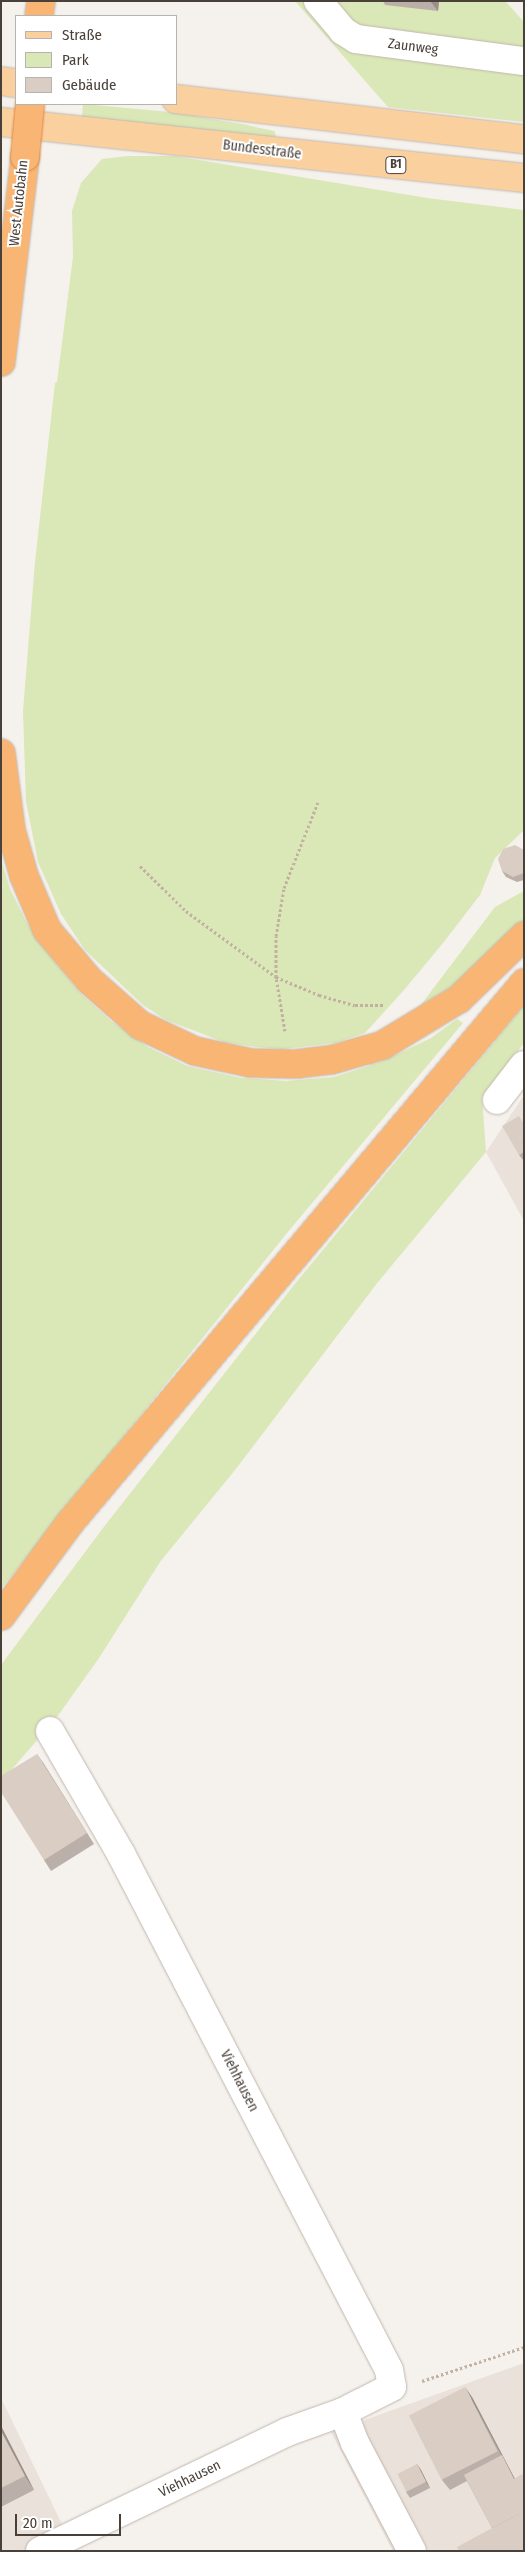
<!DOCTYPE html>
<meta charset="utf-8">
<style>
body{margin:0}
#map{position:relative;width:525px;height:2552px;overflow:hidden;background:#f5f1ec;font-family:"Fira Sans Condensed",sans-serif}
div>[style]{position:absolute}
.residential>*{inset:0;background:#e9e1da}
.green>*{inset:0;background:#dae7b6}
.path>*{height:3px;margin-top:-1.5px;transform-origin:0;background:repeating-linear-gradient(90deg,#c2b0a0 0 2.5px,transparent 0 5px)}
.roads{filter:drop-shadow(0 0 1px #c1b7ae) drop-shadow(0 0 1px #c1b7ae)}
.minor>*{height:28px;margin:-14px;padding:0 14px;transform-origin:14px;border-radius:14px;background:#fff}
.primary>*{height:28px;margin:-14px;padding:0 14px;transform-origin:14px;border-radius:14px;background:#fbd09f}
.motorway>*{height:28px;margin:-14px;padding:0 14px;transform-origin:14px;border-radius:14px;background:#f9b573}
.bridges{filter:drop-shadow(0 0 1px #d98742) drop-shadow(0 0 1px #d98742)}
.motorway-bridge>*{height:28px;margin:-14px;padding:0 14px;transform-origin:14px;border-radius:14px;background:#f9b573}
.wall>*{inset:0;background:#bbb0a9}
.shaded-wall>*{inset:0;background:#999089}
.building>*{inset:0;background:#dacdc4;transform-origin:0 0}
span{translate:-50% -50%;white-space:nowrap;text-align:center;line-height:1.15;-webkit-text-stroke:4px #fff;paint-order:stroke}
.shield-label span{padding:1px 4px;background:#fff;border:1px solid;border-radius:4px;-webkit-text-stroke-width:0}
.shield-label{font-size:12px;color:#494039;font-weight:700}
.street-label{font-size:14px;color:#494039}
.frame{position:absolute;inset:0;border:2px solid #494039;pointer-events:none}
.legend{position:absolute;left:15px;top:15px;width:162px;height:90px;box-sizing:border-box;background:#fff;border:1px solid #b6b3b0;margin:0;padding:6px 9px;list-style:none;font-size:15px;color:#494039}
.legend li{display:flex;align-items:center;gap:10px;height:25px}
.legend b{width:25px;border:1px solid #b6b3b0}
.scale{position:absolute;left:15px;top:2514px;width:106px;height:22px;box-sizing:border-box;border:2px solid #494039;border-top:0;padding-left:6px;font-size:15px;line-height:18px;white-space:nowrap;color:#494039;-webkit-text-stroke:4px #fff;paint-order:stroke}
</style>
<div id="map">
<div class="residential">
<i style="clip-path:polygon(524px 1095px,524px 1221px,486px 1152px)"></i>
<i style="clip-path:polygon(524px 2363px,524px 2551px,393px 2551px,331px 2432px)"></i>
<i style="clip-path:polygon(1px 2398px,72px 2545px,60px 2551px,1px 2551px)"></i>
</div>
<div class="green">
<i style="clip-path:polygon(295px 1px,505px 1px,524px 22px,524px 122px,388px 107px)"></i>
<i style="clip-path:polygon(83px 104px,170px 112px,242px 124px,274px 131px,276px 135px,273px 139px,82px 118px)"></i>
<i style="clip-path:polygon(128px 156px,175px 156px,427px 198px,524px 210px,524px 830px,495px 858px,480px 895px,443px 943px,404px 990px,365px 1033px,335px 1043px,283px 1049px,256px 1047px,224px 1042px,166px 1020px,143px 1005px,85px 950px,61px 914px,38px 862px,26px 802px,23px 711px,35px 562px,55px 383px,57px 382px,73px 257px,72px 211px,81px 183px,102px 159px)"></i>
<i style="clip-path:polygon(1px 859px,10px 889px,27px 923px,50px 956px,78px 991px,111px 1021px,148px 1047px,187px 1066px,241px 1078px,286px 1081px,334px 1077px,381px 1062px,431px 1038px,457px 1019px,463px 1023px,287px 1233px,1px 1589px)"></i>
<i style="clip-path:polygon(524px 891px,524px 922px,483px 962px,451px 987px,420px 1006px,495px 907px)"></i>
<i style="clip-path:polygon(524px 1006px,524px 1043px,482px 1097px,486px 1152px,378px 1282px,235px 1470px,160px 1562px,99px 1658px,57px 1717px,1px 1782px,1px 1665px,103px 1528px,294px 1285px)"></i>
</div>
<div class="path">
<i style="left:140px;top:866px;width:64px;rotate:44.4deg"></i>
<i style="left:186px;top:911px;width:112px;rotate:36.3deg"></i>
<i style="left:276px;top:977px;width:47px;rotate:22.7deg"></i>
<i style="left:319px;top:995px;width:37px;rotate:16deg"></i>
<i style="left:355px;top:1005px;width:28px"></i>
<i style="left:285px;top:1031px;width:55px;rotate:-99.5deg"></i>
<i style="left:276px;top:977px;width:41px;rotate:-90deg"></i>
<i style="left:276px;top:936px;width:49px;rotate:-80.5deg"></i>
<i style="left:284px;top:888px;width:92px;rotate:-68.4deg"></i>
<i style="left:422px;top:2381px;width:108px;rotate:-18.4deg"></i>
</div>
<div class="roads">
<div class="minor">
<i style="left:318px;top:1px;width:39px;rotate:50deg"></i>
<i style="left:343px;top:31px;width:15px;rotate:32deg"></i>
<i style="left:356px;top:39px;width:169px;rotate:7.5deg"></i>
<i style="left:497px;top:1100px;width:44px;rotate:-52.4deg"></i>
<i style="left:50px;top:1731px;width:142px;rotate:60deg"></i>
<i style="left:121px;top:1854px;width:581px;rotate:62.55deg"></i>
<i style="left:389px;top:2370px;width:17px;rotate:80deg"></i>
<i style="left:392px;top:2387px;width:55px;rotate:153deg"></i>
<i style="left:343px;top:2412px;width:33px;rotate:69deg"></i>
<i style="left:355px;top:2443px;width:122px;rotate:62.2deg"></i>
<i style="left:40px;top:2551px;width:274px;rotate:-25.7deg"></i>
<i style="left:287px;top:2432px;width:59px;rotate:-19.7deg"></i>
</div>
<div class="primary">
<i style="left:1px;top:81px;width:15px;rotate:8deg"></i>
<i style="left:176px;top:99px;width:350px;rotate:6.6deg"></i>
<i style="left:1px;top:122px;width:526px;rotate:6.11deg"></i>
</div>
<div class="motorway">
<i style="left:39px;top:16px;width:15px;rotate:-82deg"></i>
<i style="left:1px;top:362px;width:206px;rotate:-83.3deg"></i>
<i style="left:1px;top:753px;width:78px;rotate:82.6deg"></i>
<i style="left:11px;top:830px;width:48px;rotate:74.2deg"></i>
<i style="left:24px;top:876px;width:59px;rotate:66.9deg"></i>
<i style="left:47px;top:930px;width:65px;rotate:50deg"></i>
<i style="left:89px;top:980px;width:68px;rotate:41.4deg"></i>
<i style="left:140px;top:1025px;width:61px;rotate:25.3deg"></i>
<i style="left:195px;top:1051px;width:57px;rotate:12.1deg"></i>
<i style="left:251px;top:1063px;width:45px;rotate:1.3deg"></i>
<i style="left:296px;top:1064px;width:35px;rotate:-7deg"></i>
<i style="left:331px;top:1060px;width:37px;rotate:-16deg"></i>
<i style="left:367px;top:1050px;width:17px;rotate:-17deg"></i>
<i style="left:383px;top:1045px;width:89px;rotate:-31.2deg"></i>
<i style="left:459px;top:999px;width:91px;rotate:-44.1deg"></i>
<i style="left:1px;top:1616px;width:114px;rotate:-53.5deg"></i>
<i style="left:69px;top:1524px;width:707px;rotate:-49.93deg"></i>
</div>
</div>
<div class="bridges">
<div class="motorway-bridge">
<i style="left:25px;top:157px;width:53px;rotate:-84.6deg"></i>
</div>
</div>
<div class="wall">
<i style="clip-path:polygon(383px 1px,439px 1px,438px 11px,385px 5px)"></i>
<i style="clip-path:polygon(524px 850px,524px 880px,517px 882px,506px 877px,502px 871px)"></i>
<i style="clip-path:polygon(524px 1123px,524px 1160px,523px 1160px,519px 1155px)"></i>
<i style="clip-path:polygon(37px 1754px,94px 1844px,51px 1871px,44px 1860px)"></i>
<i style="clip-path:polygon(472px 2397px,515px 2479px,524px 2551px,492px 2528px,467px 2481px,450px 2490px,442px 2480px)"></i>
<i style="clip-path:polygon(1px 2426px,34px 2490px,1px 2507px)"></i>
<i style="clip-path:polygon(417px 2464px,421px 2470px,430px 2488px,410px 2498px,406px 2492px)"></i>
</div>
<div class="shaded-wall">
<i style="clip-path:polygon(430px 1px,439px 1px,438px 11px)"></i>
<i style="clip-path:polygon(37px 1754px,44px 1764px,94px 1844px,87px 1833px)"></i>
<i style="clip-path:polygon(465px 2387px,472px 2397px,518px 2485px,514px 2479px)"></i>
<i style="clip-path:polygon(1px 2426px,34px 2490px,25px 2476px,1px 2431px)"></i>
<i style="clip-path:polygon(417px 2464px,421px 2470px,430px 2488px,426px 2482px)"></i>
</div>
<div class="building">
<i style="clip-path:polygon(515px 845px,524px 850px,524px 873px,513px 877px,502px 871px,498px 859px,503px 849px)"></i>
<i style="clip-path:polygon(519px 1116px,524px 1124px,524px 1134px,519px 1137px,524px 1146px,524px 1152px,519px 1155px,502px 1126px)"></i>
<i style="clip-path:polygon(524px 1134px,524px 1146px,519px 1137px)"></i>
<i style="clip-path:polygon(37px 1754px,87px 1833px,44px 1860px,1px 1792px,1px 1776px)"></i>
<i style="left:465px;top:2387px;width:72px;height:63px;rotate:63deg"></i>
<i style="clip-path:polygon(1px 2431px,25px 2476px,1px 2488px)"></i>
<i style="clip-path:polygon(502px 2455px,514px 2479px,522px 2474px,524px 2477px,524px 2511px,492px 2528px,464px 2475px)"></i>
<i style="left:417px;top:2464px;width:20px;height:22px;rotate:63deg"></i>
<i style="clip-path:polygon(524px 2511px,524px 2551px,459px 2551px,457px 2547px)"></i>
</div>
<div class="shield-label">
<span style="left:396px;top:165px">B1</span>
</div>
<div class="street-label">
<span style="left:413px;top:47px;rotate:7deg">Zaunweg</span>
<span style="left:262px;top:150px;rotate:7deg">Bundesstraße</span>
<span style="left:19px;top:203px;rotate:-84deg">West Autobahn</span>
<span style="left:239px;top:2081px;rotate:63deg">Viehhausen</span>
<span style="left:190px;top:2479px;rotate:-26deg">Viehhausen</span>
</div>
<div class="frame"></div>
<ul class="legend">
<li><b style="height:6px;background:#fbd09f"></b>Straße</li>
<li><b style="height:14px;background:#dae7b6"></b>Park</li>
<li><b style="height:14px;background:#dacdc4"></b>Gebäude</li>
</ul>
<div class="scale">20 m</div>
</div>
